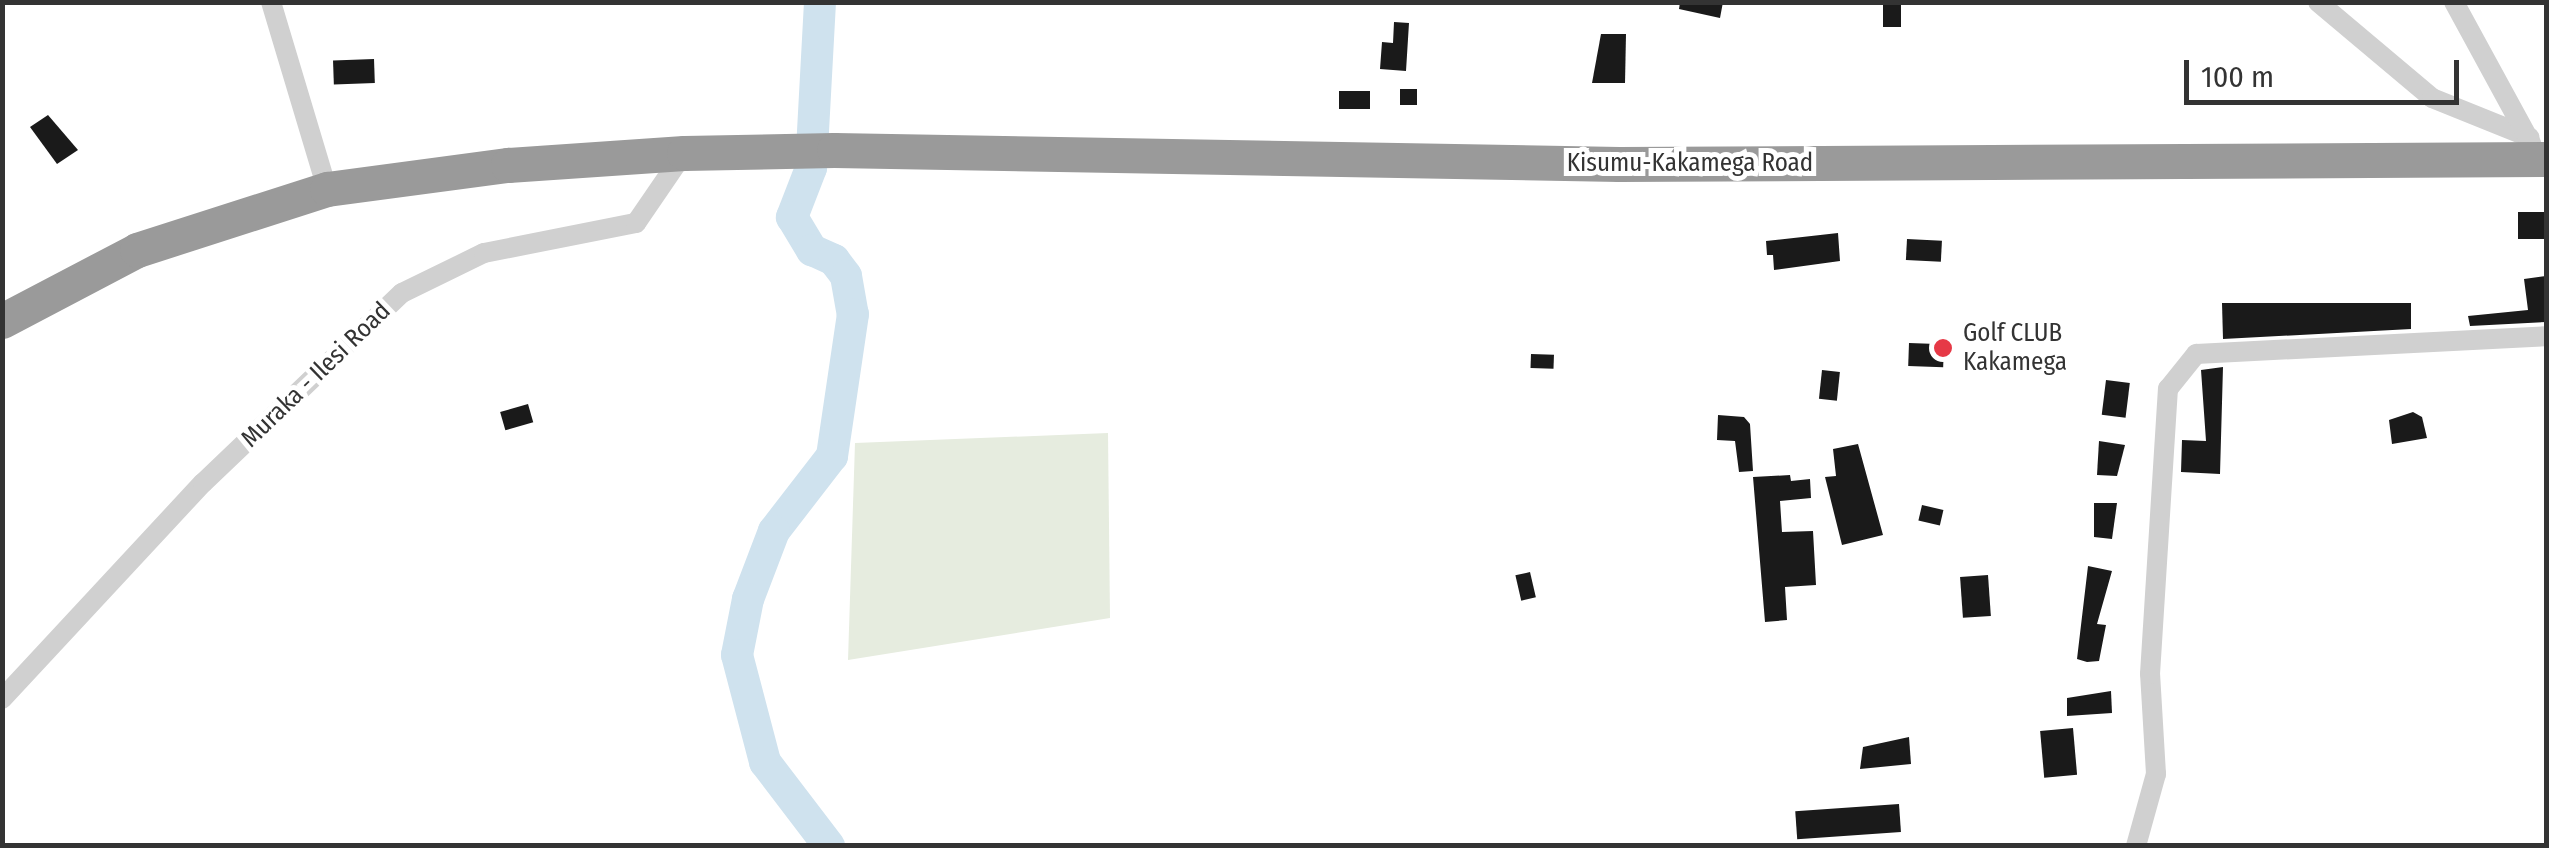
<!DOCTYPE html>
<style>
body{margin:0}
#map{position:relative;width:2549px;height:848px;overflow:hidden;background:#fff;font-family:"Fira Sans Condensed",sans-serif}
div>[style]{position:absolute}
.green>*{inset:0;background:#e6ecdf}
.river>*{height:32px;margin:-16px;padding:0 16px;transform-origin:16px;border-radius:16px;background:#cfe2ee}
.building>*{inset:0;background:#1a1a1a;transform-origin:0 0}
.street>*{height:20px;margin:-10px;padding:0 10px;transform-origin:10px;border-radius:10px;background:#d0d0d0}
.highway>*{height:35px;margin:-17.5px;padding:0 17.5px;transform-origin:17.5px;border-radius:17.5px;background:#9a9a9a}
.dots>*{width:28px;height:28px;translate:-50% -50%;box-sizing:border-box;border:5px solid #fff;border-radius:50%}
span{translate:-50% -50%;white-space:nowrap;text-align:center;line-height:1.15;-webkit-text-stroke:10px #fff;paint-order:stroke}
.street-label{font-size:25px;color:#333}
.poi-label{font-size:25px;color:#333}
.left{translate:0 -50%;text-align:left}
.frame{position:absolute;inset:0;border:5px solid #333;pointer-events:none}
.scale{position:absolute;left:2184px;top:60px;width:275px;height:45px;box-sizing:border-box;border:5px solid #333;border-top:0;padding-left:12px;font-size:30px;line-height:35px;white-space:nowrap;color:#333;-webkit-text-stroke:8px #fff;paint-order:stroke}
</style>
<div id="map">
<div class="green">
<i style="clip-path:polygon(1108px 433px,1110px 618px,848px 660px,855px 443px)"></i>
</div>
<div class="river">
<i style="left:820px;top:2px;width:166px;rotate:93.1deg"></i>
<i style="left:811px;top:168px;width:53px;rotate:111.2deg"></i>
<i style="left:792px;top:217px;width:39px;rotate:59deg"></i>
<i style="left:812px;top:250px;width:24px;rotate:24deg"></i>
<i style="left:834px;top:260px;width:20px;rotate:53deg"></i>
<i style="left:846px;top:276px;width:39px;rotate:80deg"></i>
<i style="left:853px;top:314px;width:144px;rotate:98.4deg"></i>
<i style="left:832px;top:456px;width:95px;rotate:127.7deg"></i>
<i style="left:774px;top:531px;width:73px;rotate:110.9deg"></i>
<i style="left:748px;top:599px;width:57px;rotate:101.1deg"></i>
<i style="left:737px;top:655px;width:111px;rotate:75.3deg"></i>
<i style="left:765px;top:762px;width:106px;rotate:52.7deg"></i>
</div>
<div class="building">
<i style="clip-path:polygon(1680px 2px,1723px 2px,1720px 18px,1679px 9px)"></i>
<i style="left:1883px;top:2px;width:18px;height:25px"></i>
<i style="clip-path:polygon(1394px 22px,1409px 23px,1406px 71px,1380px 69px,1382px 42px,1393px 43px)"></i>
<i style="clip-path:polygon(1601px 34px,1626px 34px,1625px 83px,1592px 83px)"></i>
<i style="left:374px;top:59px;width:24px;height:41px;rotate:88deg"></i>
<i style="left:1400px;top:89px;width:17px;height:16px"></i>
<i style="left:1339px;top:91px;width:31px;height:18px"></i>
<i style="clip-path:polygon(48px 115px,78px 150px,57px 164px,30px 127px)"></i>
<i style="left:2546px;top:212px;width:27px;height:28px;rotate:90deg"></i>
<i style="clip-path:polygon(1838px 233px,1840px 261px,1774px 270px,1773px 255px,1767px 255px,1766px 241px)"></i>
<i style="left:1907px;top:239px;width:35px;height:21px;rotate:3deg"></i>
<i style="clip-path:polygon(2546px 276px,2546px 322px,2470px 326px,2468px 316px,2528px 310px,2524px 279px)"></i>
<i style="clip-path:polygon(2222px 303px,2411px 303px,2411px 329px,2223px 339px)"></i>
<i style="left:1909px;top:343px;width:35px;height:23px;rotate:2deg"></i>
<i style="left:1531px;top:354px;width:23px;height:14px;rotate:2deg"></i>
<i style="clip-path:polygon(2223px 367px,2220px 474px,2181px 472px,2182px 440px,2206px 441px,2201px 370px)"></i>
<i style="left:1822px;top:370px;width:18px;height:29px;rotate:6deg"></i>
<i style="left:2106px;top:380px;width:24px;height:35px;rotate:7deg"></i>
<i style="left:528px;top:404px;width:19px;height:29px;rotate:74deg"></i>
<i style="clip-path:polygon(2413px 412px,2422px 417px,2427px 438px,2392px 444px,2389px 420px)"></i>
<i style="clip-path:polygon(1718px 415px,1744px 417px,1750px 424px,1753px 471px,1739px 472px,1735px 441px,1717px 440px)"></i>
<i style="clip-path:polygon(2099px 441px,2125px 445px,2117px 476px,2097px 475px)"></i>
<i style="clip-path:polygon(1858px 444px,1883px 535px,1842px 545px,1825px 477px,1836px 476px,1833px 449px)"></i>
<i style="clip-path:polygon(1790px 475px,1791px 481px,1810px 479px,1811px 498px,1780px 501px,1782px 532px,1813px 531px,1816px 585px,1785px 587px,1787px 620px,1765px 622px,1753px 477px)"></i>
<i style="clip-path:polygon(2094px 503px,2117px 503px,2112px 539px,2094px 537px)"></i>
<i style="left:1922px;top:505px;width:22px;height:16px;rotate:13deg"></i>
<i style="clip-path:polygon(2088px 566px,2112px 571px,2097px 624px,2106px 625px,2099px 661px,2087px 662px,2077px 659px)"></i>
<i style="left:1530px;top:572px;width:26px;height:15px;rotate:77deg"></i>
<i style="left:1988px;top:575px;width:41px;height:28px;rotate:86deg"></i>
<i style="clip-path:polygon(2111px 691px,2112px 713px,2067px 716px,2067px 698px)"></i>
<i style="left:2073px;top:728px;width:47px;height:33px;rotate:85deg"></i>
<i style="clip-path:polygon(1909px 737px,1911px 764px,1860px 769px,1863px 747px)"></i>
<i style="left:1899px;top:804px;width:28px;height:104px;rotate:86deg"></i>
</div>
<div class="street">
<i style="left:271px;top:2px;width:195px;rotate:73.3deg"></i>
<i style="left:2318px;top:2px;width:149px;rotate:40.1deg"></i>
<i style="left:2432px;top:98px;width:105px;rotate:21.9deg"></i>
<i style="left:2454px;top:2px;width:161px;rotate:61.4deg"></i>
<i style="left:2px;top:699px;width:295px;rotate:-47.1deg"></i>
<i style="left:203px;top:483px;width:275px;rotate:-43.7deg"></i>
<i style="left:402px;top:293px;width:91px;rotate:-26deg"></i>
<i style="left:484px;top:253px;width:155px;rotate:-11.2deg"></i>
<i style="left:636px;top:223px;width:85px;rotate:-55.6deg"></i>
<i style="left:2136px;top:846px;width:75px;rotate:-74.5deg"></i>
<i style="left:2156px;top:774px;width:100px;rotate:-93.4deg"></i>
<i style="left:2150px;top:674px;width:286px;rotate:-86.4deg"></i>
<i style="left:2168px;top:389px;width:45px;rotate:-51.3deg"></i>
<i style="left:2196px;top:354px;width:350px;rotate:-2.9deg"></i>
</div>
<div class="highway">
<i style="left:2px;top:321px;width:153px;rotate:-27.7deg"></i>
<i style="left:137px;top:250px;width:200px;rotate:-17.8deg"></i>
<i style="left:327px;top:189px;width:183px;rotate:-7.6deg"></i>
<i style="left:508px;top:165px;width:176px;rotate:-3.9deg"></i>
<i style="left:684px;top:153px;width:150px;rotate:-1.1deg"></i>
<i style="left:834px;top:150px;width:785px;rotate:1.02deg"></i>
<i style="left:1619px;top:164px;width:927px;rotate:-0.31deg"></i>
</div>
<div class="dots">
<i style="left:1943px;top:348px;background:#e63946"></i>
</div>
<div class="street-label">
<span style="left:1690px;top:163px">Kisumu-Kakamega Road</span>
<span style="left:316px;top:375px;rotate:-44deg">Muraka - Ilesi Road</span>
</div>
<div class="poi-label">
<span class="left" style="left:1963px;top:348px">Golf CLUB<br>Kakamega</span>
</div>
<div class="frame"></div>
<div class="scale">100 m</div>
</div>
